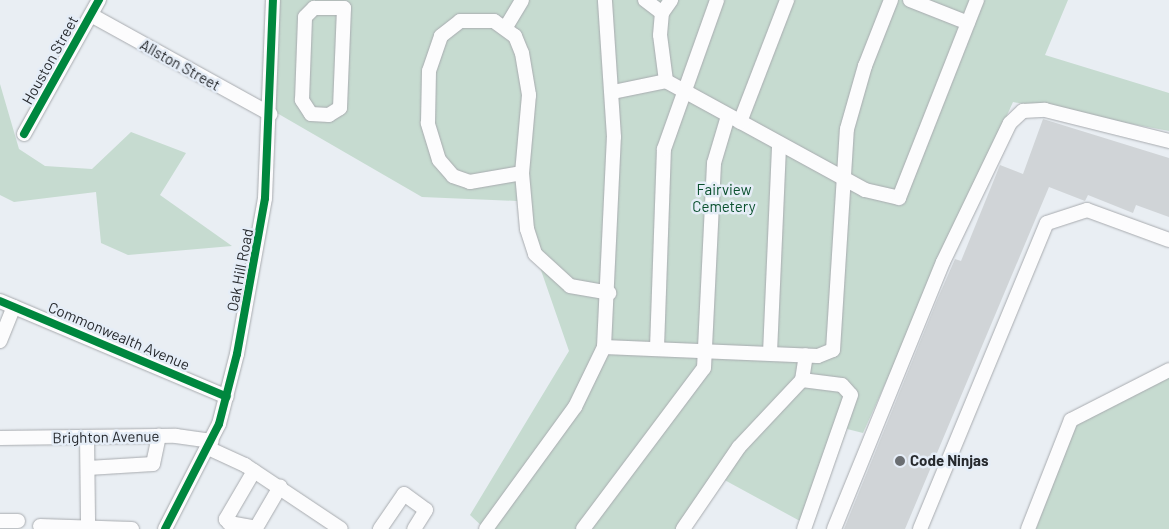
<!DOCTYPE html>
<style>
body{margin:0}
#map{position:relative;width:1169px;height:529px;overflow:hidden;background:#e9eef3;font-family:Barlow,sans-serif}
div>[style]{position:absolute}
.green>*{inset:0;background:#c6dbd0}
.building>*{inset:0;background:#d0d4d7}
.roads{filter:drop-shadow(0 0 1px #a8abaf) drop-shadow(0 0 1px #a8abaf)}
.minor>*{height:14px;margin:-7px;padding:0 7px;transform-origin:7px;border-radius:7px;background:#fcfcfd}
.cycleway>*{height:8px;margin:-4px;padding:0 4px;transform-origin:4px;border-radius:4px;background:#00873e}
.dots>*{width:14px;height:14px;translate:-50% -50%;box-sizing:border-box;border:2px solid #e5edf7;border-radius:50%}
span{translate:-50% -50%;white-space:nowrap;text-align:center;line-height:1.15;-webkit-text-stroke:5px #e5edf7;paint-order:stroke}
.street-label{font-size:15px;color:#26292d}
.park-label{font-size:15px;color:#0a502e}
.poi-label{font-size:15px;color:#26292d;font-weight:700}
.left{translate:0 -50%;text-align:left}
</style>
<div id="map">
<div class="green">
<i style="clip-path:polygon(274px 0,1068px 0,1045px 55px,1169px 93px,1169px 131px,1013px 102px,863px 433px,847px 429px,811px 527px,719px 477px,682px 529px,485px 529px,470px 515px,569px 351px,517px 201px,422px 197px,270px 109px)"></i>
<i style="clip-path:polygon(0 84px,19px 149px,45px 166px,92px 169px,131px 132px,186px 153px,160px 195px,232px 246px,128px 255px,101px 243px,96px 192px,14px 202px,0 195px)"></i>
<i style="clip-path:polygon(1169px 375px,1169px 529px,1036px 529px,1076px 421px)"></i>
</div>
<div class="building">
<i style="clip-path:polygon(1043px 119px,1169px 158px,1169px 217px,1136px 205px,1133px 213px,1088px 195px,1085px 201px,1049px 187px,905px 529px,844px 529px,937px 300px,955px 259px,961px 261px,1000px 165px,1023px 174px)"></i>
</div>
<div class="roads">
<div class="minor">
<i style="left:645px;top:0;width:21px;rotate:37deg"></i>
<i style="left:910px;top:0;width:62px;rotate:21.6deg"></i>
<i style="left:344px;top:8px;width:100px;rotate:92.3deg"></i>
<i style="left:340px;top:108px;width:13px;rotate:148deg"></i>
<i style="left:329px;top:115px;width:18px;rotate:-177deg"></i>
<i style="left:311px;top:114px;width:17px;rotate:-123deg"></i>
<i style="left:302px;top:100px;width:83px;rotate:-87.9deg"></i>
<i style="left:305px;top:17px;width:13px;rotate:-45deg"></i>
<i style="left:314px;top:8px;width:30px"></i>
<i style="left:91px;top:15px;width:205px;rotate:28.9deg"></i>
<i style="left:506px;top:27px;width:31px;rotate:-59deg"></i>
<i style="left:666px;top:81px;width:46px;rotate:-97.4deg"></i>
<i style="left:660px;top:35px;width:22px;rotate:-85deg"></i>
<i style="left:662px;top:13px;width:16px;rotate:-55deg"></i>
<i style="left:613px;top:92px;width:54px;rotate:-11.7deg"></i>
<i style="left:666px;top:81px;width:227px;rotate:28.7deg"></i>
<i style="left:865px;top:190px;width:35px;rotate:13deg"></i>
<i style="left:899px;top:198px;width:213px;rotate:-68.5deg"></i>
<i style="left:740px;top:122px;width:131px;rotate:-68.9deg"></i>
<i style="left:24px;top:134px;width:154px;rotate:-60.8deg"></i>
<i style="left:522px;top:173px;width:53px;rotate:170.2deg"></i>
<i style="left:470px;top:182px;width:18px;rotate:-161deg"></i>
<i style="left:453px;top:176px;width:21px;rotate:-131deg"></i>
<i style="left:439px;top:160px;width:39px;rotate:-107deg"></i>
<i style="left:428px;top:123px;width:52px;rotate:-88.9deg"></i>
<i style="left:429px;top:71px;width:37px;rotate:-71deg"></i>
<i style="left:441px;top:36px;width:24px;rotate:-38deg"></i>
<i style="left:460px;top:21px;width:34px"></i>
<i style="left:494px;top:21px;width:26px;rotate:36deg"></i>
<i style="left:515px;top:36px;width:18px;rotate:68deg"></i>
<i style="left:522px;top:53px;width:43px;rotate:80.5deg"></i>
<i style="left:529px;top:95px;width:78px;rotate:95.1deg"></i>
<i style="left:522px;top:173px;width:56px;rotate:84.9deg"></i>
<i style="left:527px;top:229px;width:26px;rotate:72deg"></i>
<i style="left:535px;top:254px;width:47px;rotate:42.4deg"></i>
<i style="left:570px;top:286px;width:40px;rotate:10deg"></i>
<i style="left:0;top:301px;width:246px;rotate:22.9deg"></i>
<i style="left:0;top:341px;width:37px;rotate:-68deg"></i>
<i style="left:604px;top:347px;width:214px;rotate:2.4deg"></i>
<i style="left:818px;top:356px;width:16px;rotate:-22deg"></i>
<i style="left:833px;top:350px;width:221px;rotate:-86.4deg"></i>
<i style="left:847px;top:129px;width:66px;rotate:-74.1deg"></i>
<i style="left:865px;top:66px;width:71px;rotate:-68.5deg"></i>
<i style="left:657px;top:348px;width:199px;rotate:-88deg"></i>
<i style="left:664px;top:149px;width:158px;rotate:-70.4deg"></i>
<i style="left:770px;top:353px;width:209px;rotate:-87.5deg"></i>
<i style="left:802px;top:380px;width:25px;rotate:-81deg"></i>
<i style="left:87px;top:437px;width:88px;rotate:89.3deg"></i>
<i style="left:0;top:438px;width:176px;rotate:-0.7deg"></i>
<i style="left:176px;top:436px;width:36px;rotate:8deg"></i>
<i style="left:208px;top:448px;width:41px;rotate:24.7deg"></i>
<i style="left:245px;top:465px;width:115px;rotate:33.7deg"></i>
<i style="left:88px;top:468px;width:65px;rotate:-3.5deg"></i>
<i style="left:153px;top:464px;width:29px;rotate:-78deg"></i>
<i style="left:254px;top:471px;width:56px;rotate:120.3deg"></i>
<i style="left:226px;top:519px;width:5px;rotate:53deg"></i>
<i style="left:229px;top:523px;width:27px;rotate:10deg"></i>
<i style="left:256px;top:528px;width:48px;rotate:-59.7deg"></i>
<i style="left:0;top:521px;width:18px"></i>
<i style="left:40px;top:526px;width:92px;rotate:1.9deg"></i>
<i style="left:165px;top:529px;width:118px;rotate:-62.8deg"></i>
<i style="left:219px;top:424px;width:72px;rotate:-75.6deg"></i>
<i style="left:237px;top:354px;width:158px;rotate:-79.8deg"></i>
<i style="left:265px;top:198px;width:198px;rotate:-87.7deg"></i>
<i style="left:380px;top:529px;width:42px;rotate:-55.6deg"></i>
<i style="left:404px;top:494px;width:27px;rotate:36deg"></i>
<i style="left:426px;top:510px;width:22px;rotate:122deg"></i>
<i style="left:486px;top:529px;width:151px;rotate:-53.9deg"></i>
<i style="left:575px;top:407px;width:67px;rotate:-64.2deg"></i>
<i style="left:604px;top:347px;width:210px;rotate:-87.3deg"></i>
<i style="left:614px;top:137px;width:137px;rotate:-93.8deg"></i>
<i style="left:583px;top:529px;width:201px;rotate:-53.1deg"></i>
<i style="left:704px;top:368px;width:205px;rotate:-87.2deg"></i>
<i style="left:714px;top:163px;width:49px;rotate:-73.4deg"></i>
<i style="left:683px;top:529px;width:99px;rotate:-55.7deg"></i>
<i style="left:739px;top:447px;width:92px;rotate:-46.8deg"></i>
<i style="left:802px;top:380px;width:40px;rotate:7.1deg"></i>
<i style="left:842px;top:385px;width:13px;rotate:48deg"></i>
<i style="left:851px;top:395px;width:142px;rotate:109.3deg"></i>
<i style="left:834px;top:529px;width:288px;rotate:-67.8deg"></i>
<i style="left:943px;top:262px;width:154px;rotate:-64.3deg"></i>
<i style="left:1010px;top:123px;width:18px;rotate:-43deg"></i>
<i style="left:1023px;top:111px;width:22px;rotate:-3deg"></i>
<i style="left:1045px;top:110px;width:128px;rotate:14deg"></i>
<i style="left:920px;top:529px;width:331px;rotate:-67.5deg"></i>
<i style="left:1047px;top:223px;width:42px;rotate:-18deg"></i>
<i style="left:1087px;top:210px;width:87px;rotate:20.1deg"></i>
<i style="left:1028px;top:529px;width:117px;rotate:-68.5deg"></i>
<i style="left:1071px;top:420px;width:110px;rotate:-27deg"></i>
</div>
</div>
<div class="cycleway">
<i style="left:24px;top:134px;width:154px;rotate:-60.8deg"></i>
<i style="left:0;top:301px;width:246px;rotate:22.9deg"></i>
<i style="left:165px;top:529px;width:118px;rotate:-62.8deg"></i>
<i style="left:219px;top:424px;width:72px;rotate:-75.6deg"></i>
<i style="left:237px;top:354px;width:158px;rotate:-79.8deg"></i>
<i style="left:265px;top:198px;width:198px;rotate:-87.7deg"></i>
</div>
<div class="dots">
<i style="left:900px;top:461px;background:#6a6e72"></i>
</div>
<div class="street-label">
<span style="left:50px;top:60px;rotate:-61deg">Houston Street</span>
<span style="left:180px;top:65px;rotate:29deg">Allston Street</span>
<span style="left:240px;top:270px;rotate:-79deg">Oak Hill Road</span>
<span style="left:119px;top:336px;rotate:23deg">Commonwealth Avenue</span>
<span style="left:106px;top:437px;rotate:-1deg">Brighton Avenue</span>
</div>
<div class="park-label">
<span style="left:724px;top:198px">Fairview<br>Cemetery</span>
</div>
<div class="poi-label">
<span class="left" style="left:910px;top:461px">Code Ninjas</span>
</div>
</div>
